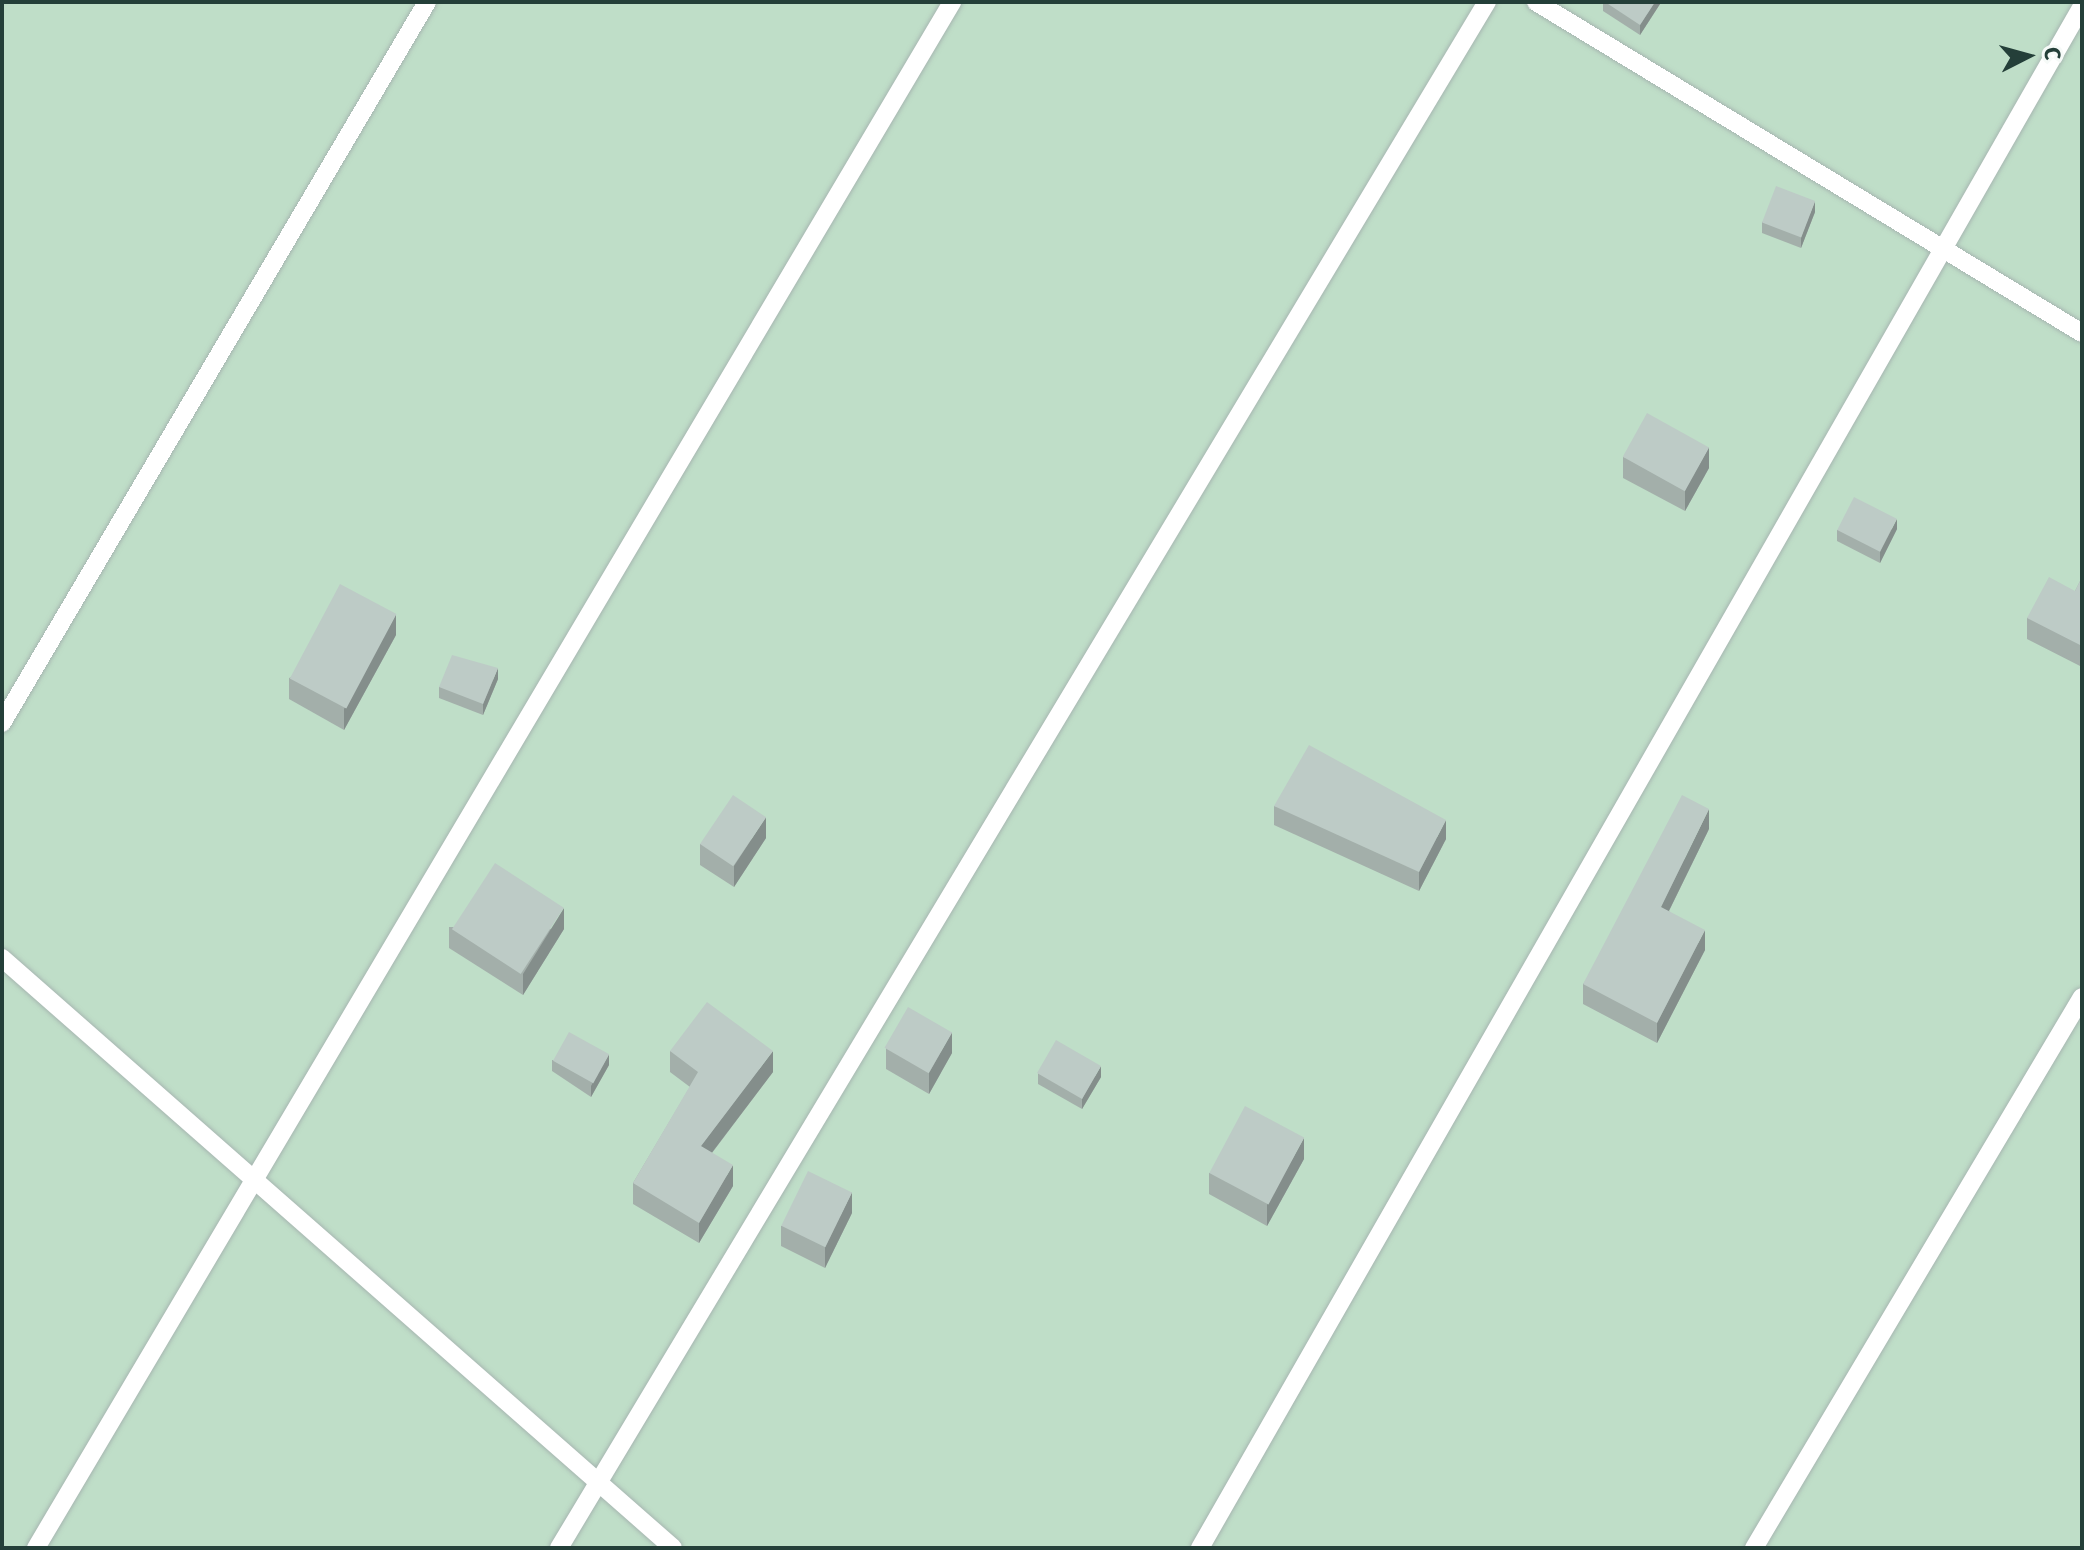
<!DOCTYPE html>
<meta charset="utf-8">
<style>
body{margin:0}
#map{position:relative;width:2084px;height:1550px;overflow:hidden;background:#e5eeea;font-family:"Fira Sans",sans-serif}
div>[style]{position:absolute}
.green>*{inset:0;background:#bfdec8;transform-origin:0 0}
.roads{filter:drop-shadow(0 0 2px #a7b6b1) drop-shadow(0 0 2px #a7b6b1)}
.lane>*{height:18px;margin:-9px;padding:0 9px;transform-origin:9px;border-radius:9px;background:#fff}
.wall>*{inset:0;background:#a3afaa}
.shaded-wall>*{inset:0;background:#848e8b}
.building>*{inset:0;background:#bdcbc6;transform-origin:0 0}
span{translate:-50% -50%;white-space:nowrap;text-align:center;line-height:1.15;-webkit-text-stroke:6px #f6faf8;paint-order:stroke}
.frame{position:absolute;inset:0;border:4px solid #243f39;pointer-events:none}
.north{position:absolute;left:1988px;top:16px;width:80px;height:80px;-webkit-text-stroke:6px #f6faf8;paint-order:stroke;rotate:84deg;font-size:22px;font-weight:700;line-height:32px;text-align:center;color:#243f39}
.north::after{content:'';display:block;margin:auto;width:28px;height:36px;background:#243f39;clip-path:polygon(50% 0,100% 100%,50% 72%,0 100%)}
</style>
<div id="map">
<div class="green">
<i style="left:2px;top:2px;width:2080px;height:1546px"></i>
</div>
<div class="roads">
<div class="lane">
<i style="left:1536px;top:2px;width:638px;rotate:31.23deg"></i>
<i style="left:2px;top:723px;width:837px;rotate:-59.48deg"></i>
<i style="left:2px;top:958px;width:893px;rotate:41.32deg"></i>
<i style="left:36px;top:1548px;width:1797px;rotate:-59.35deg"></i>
<i style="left:559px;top:1548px;width:1803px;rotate:-59.03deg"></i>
<i style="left:1200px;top:1548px;width:1776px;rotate:-60.23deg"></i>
<i style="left:1754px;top:1548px;width:641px;rotate:-59.24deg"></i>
</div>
</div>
<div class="wall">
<i style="clip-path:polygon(1603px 2px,1660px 2px,1660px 4px,1640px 35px,1603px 11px)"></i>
<i style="clip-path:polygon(1815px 212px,1801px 248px,1762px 233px,1762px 222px)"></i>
<i style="clip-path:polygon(1623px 457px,1709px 468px,1685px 511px,1623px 478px)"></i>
<i style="clip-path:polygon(1897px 529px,1880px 563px,1837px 541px,1837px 530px)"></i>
<i style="clip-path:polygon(2082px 577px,2082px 667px,2027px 639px,2027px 618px,2075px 591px)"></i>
<i style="clip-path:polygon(396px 635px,344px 730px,289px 699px,289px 678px)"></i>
<i style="clip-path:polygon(498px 679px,483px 715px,439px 698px,439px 687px)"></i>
<i style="clip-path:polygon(1274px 806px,1446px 839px,1419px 891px,1274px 825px)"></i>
<i style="clip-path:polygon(1709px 829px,1669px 911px,1705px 950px,1657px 1043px,1583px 1004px,1583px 984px)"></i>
<i style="clip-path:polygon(766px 838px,734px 887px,700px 865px,700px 844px)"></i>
<i style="clip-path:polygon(449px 927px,564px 929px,523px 995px,449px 948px)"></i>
<i style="clip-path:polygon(886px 1048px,952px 1053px,929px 1094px,886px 1069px)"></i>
<i style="clip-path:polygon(670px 1051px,773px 1072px,712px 1153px,733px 1186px,699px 1243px,633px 1204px,633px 1183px,690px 1087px,670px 1072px)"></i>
<i style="clip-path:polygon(552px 1060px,609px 1065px,591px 1097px,552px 1071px)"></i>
<i style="clip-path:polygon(1038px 1073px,1101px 1077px,1082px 1109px,1038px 1084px)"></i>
<i style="clip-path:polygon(1304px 1159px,1267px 1226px,1209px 1194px,1209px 1173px)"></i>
<i style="clip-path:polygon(852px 1213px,825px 1268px,781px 1246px,781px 1226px)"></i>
</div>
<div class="shaded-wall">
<i style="clip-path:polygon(1655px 2px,1660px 2px,1660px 4px,1640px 35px,1640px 25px)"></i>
<i style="clip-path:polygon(1815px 201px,1815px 212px,1801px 248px,1801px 237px)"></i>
<i style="clip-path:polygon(1709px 447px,1709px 468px,1685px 511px,1685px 490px)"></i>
<i style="clip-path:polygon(1897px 519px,1897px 529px,1880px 563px,1880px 552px)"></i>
<i style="clip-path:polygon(396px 614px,396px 635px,344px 730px,344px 709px)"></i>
<i style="clip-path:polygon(498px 668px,498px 679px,483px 715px,483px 704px)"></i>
<i style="clip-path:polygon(1709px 809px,1709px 829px,1661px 927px,1661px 907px)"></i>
<i style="clip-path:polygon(766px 817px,766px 838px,734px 887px,734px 866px)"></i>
<i style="clip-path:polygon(1446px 820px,1446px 839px,1419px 891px,1419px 872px)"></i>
<i style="clip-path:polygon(564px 908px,564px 929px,523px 995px,523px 974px)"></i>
<i style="clip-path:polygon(1705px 930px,1705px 950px,1657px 1043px,1657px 1023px)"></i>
<i style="clip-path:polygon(952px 1032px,952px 1053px,929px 1094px,929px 1073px)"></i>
<i style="clip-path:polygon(773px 1051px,773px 1072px,701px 1167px,701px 1146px)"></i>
<i style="clip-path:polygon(609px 1054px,609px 1065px,591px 1097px,591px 1086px)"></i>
<i style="clip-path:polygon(1101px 1066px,1101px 1077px,1082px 1109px,1082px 1099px)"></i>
<i style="clip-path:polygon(1304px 1138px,1304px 1159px,1267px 1226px,1267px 1205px)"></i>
<i style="clip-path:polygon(733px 1165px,733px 1186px,699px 1243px,699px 1223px)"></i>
<i style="clip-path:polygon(852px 1192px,852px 1213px,825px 1268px,825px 1247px)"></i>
</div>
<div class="building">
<i style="clip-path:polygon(1605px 2px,1655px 2px,1640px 25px)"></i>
<i style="left:1776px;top:186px;width:42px;height:39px;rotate:21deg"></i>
<i style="left:1647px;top:413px;width:71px;height:50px;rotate:29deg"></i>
<i style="left:1854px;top:497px;width:48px;height:37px;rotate:27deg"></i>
<i style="clip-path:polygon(2049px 577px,2075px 591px,2082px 577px,2082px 646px,2027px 618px)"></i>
<i style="left:340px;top:584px;width:64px;height:107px;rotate:28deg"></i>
<i style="clip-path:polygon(452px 655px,498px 668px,483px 704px,439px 687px)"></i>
<i style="clip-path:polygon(1309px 745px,1446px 820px,1419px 872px,1274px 806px)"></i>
<i style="left:733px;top:795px;width:40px;height:59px;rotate:34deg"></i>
<i style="clip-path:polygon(1682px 795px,1709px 809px,1661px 907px,1705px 930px,1657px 1023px,1583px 984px)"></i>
<i style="left:495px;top:863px;width:82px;height:79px;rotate:33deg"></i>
<i style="clip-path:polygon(707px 1002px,773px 1051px,701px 1146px,733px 1165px,699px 1223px,633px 1183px,698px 1072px,670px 1051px)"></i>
<i style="left:908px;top:1007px;width:51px;height:47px;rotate:30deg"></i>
<i style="left:569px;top:1032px;width:46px;height:33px;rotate:29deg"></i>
<i style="left:1056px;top:1040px;width:52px;height:38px;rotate:30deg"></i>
<i style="left:1245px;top:1106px;width:67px;height:76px;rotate:28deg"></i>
<i style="left:808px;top:1171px;width:49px;height:61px;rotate:26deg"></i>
</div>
<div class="frame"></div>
<div class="north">С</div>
</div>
